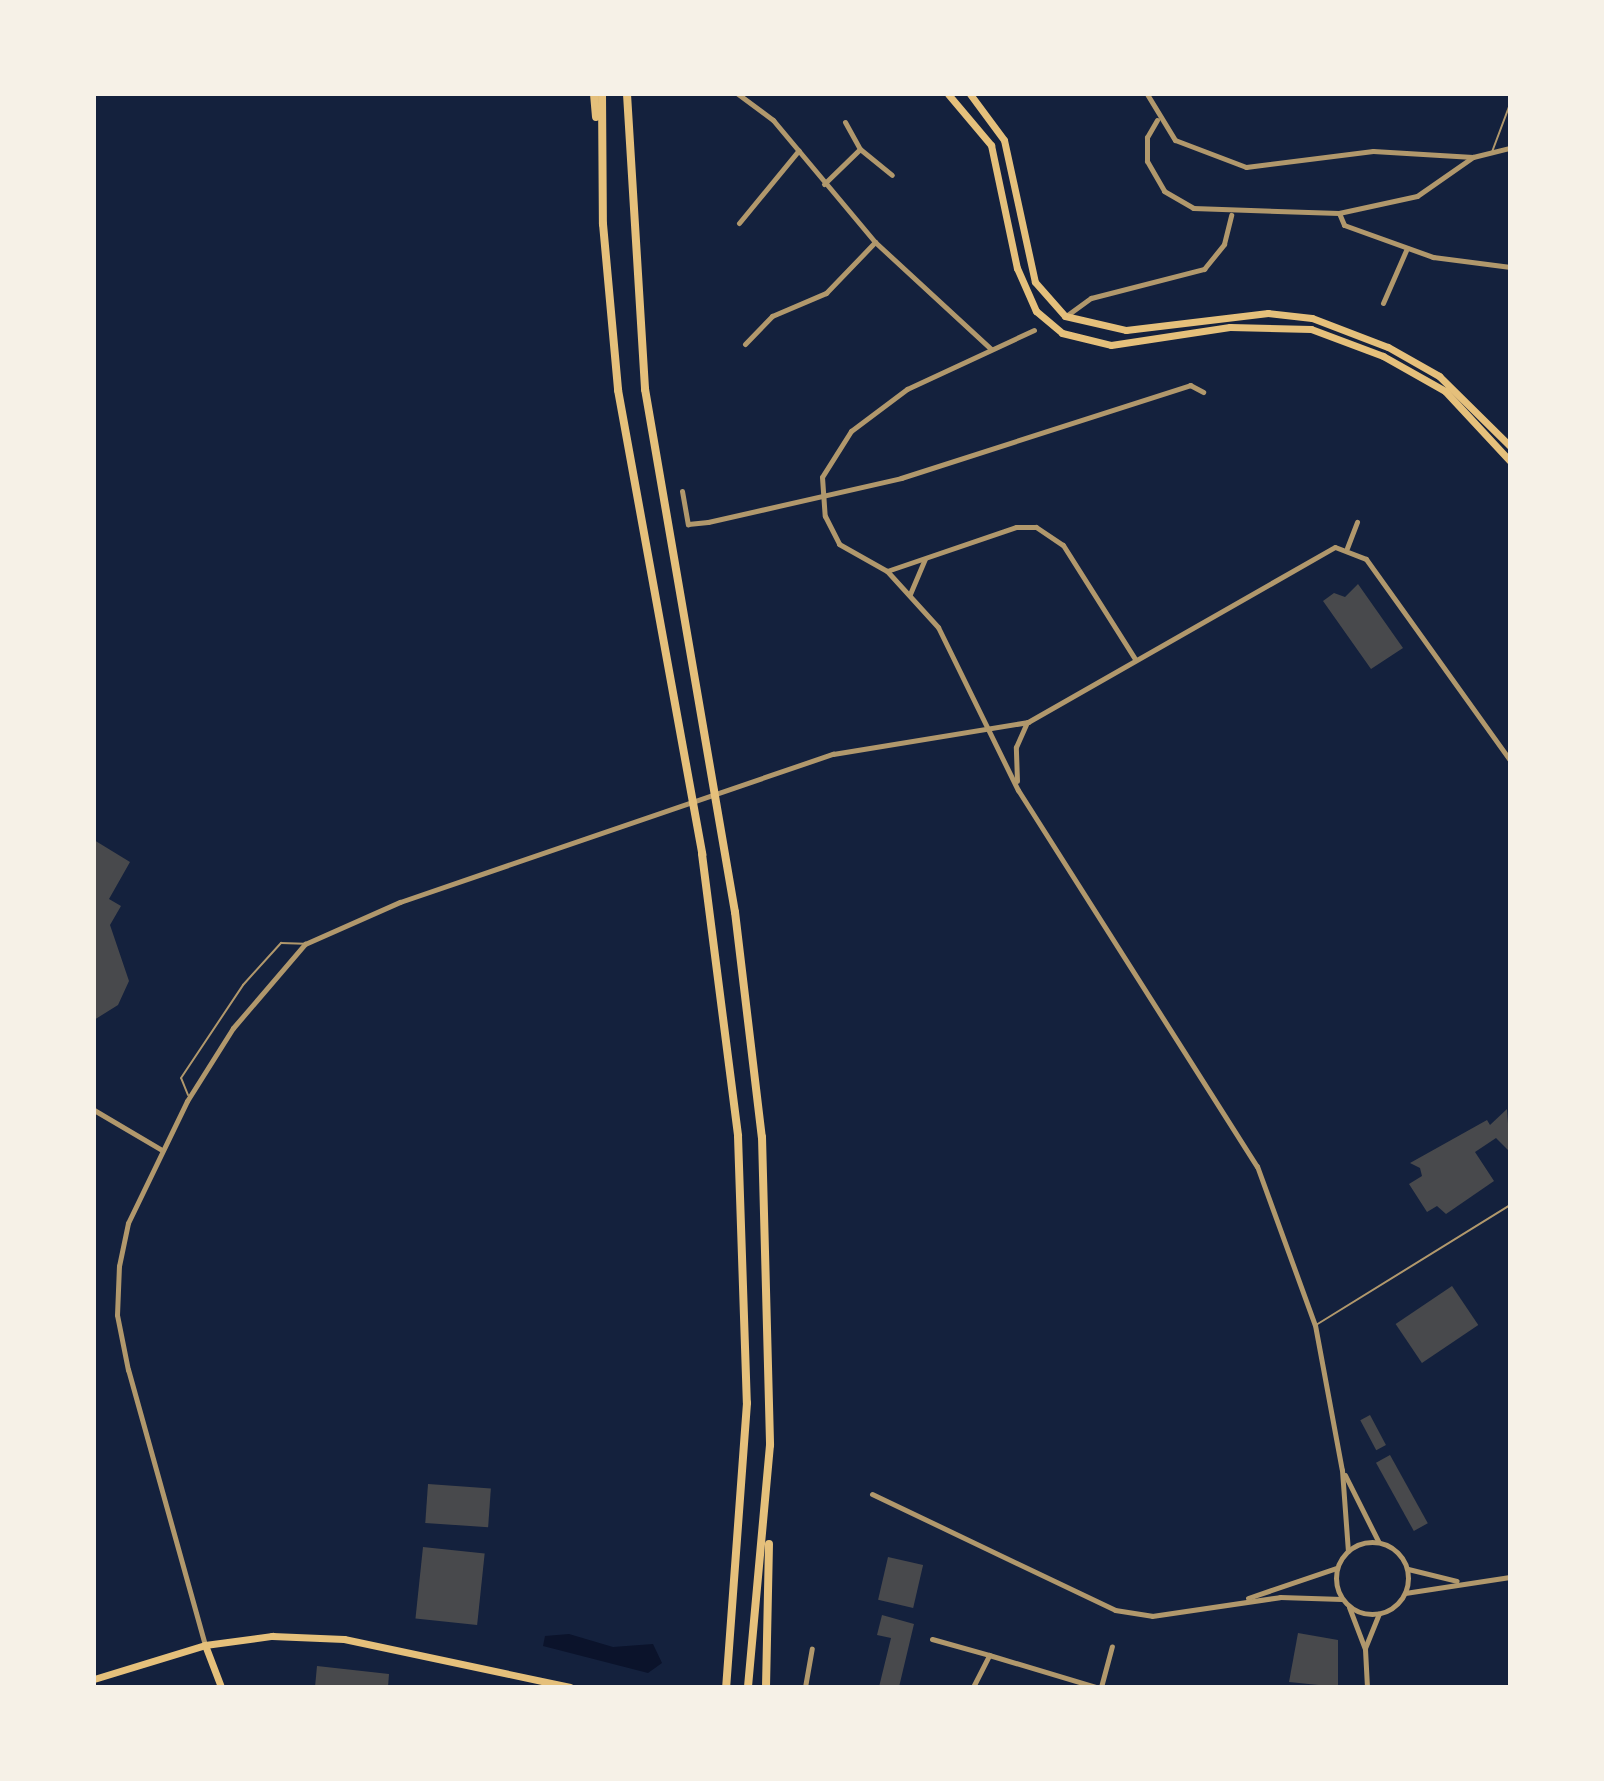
<!DOCTYPE html>
<style>
body{margin:0}
#map{position:relative;width:1604px;height:1781px;overflow:hidden;background:#14213d;font-family:"Space Grotesk",sans-serif}
div>[style]{position:absolute}
.water>*{inset:0;background:#0b132b}
.building>*{inset:0;background:#48494c;transform-origin:0 0}
.service>*{height:2px;margin:-1px;padding:0 1px;transform-origin:1px;border-radius:1px;background:#b1986c}
.minor>*{height:5px;margin:-2.5px;padding:0 2.5px;transform-origin:2.5px;border-radius:2.5px;background:#b1986c}
.minor>.ring{margin:-2.5px;padding:0;box-sizing:content-box;background:none;border:5px solid #b1986c;border-radius:50%}
.secondary>*{height:7px;margin:-3.5px;padding:0 3.5px;transform-origin:3.5px;border-radius:3.5px;background:#e5c07b}
.primary>*{height:7px;margin:-3.5px;padding:0 3.5px;transform-origin:3.5px;border-radius:3.5px;background:#e5c07b}
.motorway>*{height:8px;margin:-4px;padding:0 4px;transform-origin:4px;border-radius:4px;background:#e5c07b}
span{translate:-50% -50%;white-space:nowrap;text-align:center;line-height:1.15;-webkit-text-stroke:8px #f6f1e7;paint-order:stroke}
.frame{position:absolute;inset:0;border:96px solid #f6f1e7;pointer-events:none}
</style>
<div id="map">
<div class="water">
<i style="clip-path:polygon(569px 1634px,613px 1647px,653px 1644px,662px 1663px,648px 1673px,543px 1646px,545px 1636px)"></i>
</div>
<div class="building">
<i style="clip-path:polygon(1358px 584px,1403px 648px,1371px 669px,1323px 601px,1334px 593px,1345px 597px)"></i>
<i style="clip-path:polygon(94px 840px,130px 862px,109px 899px,121px 906px,110px 925px,129px 981px,118px 1005px,94px 1020px)"></i>
<i style="clip-path:polygon(1507px 1109px,1510px 1152px,1496px 1138px,1475px 1152px,1494px 1181px,1446px 1214px,1437px 1206px,1427px 1212px,1409px 1184px,1422px 1176px,1420px 1168px,1410px 1163px,1487px 1120px,1490px 1125px)"></i>
<i style="left:1452px;top:1286px;width:47px;height:68px;rotate:56deg"></i>
<i style="left:1370px;top:1415px;width:34px;height:11px;rotate:62deg"></i>
<i style="left:1390px;top:1455px;width:78px;height:16px;rotate:61deg"></i>
<i style="left:428px;top:1484px;width:63px;height:39px;rotate:4deg"></i>
<i style="left:423px;top:1547px;width:62px;height:72px;rotate:6deg"></i>
<i style="left:888px;top:1557px;width:36px;height:44px;rotate:13deg"></i>
<i style="clip-path:polygon(882px 1615px,914px 1624px,899px 1687px,879px 1687px,891px 1638px,877px 1635px)"></i>
<i style="clip-path:polygon(1298px 1633px,1338px 1640px,1338px 1687px,1289px 1682px)"></i>
<i style="clip-path:polygon(317px 1666px,389px 1674px,388px 1687px,315px 1687px)"></i>
</div>
<div class="service">
<i style="left:1492px;top:152px;width:51px;rotate:-69.4deg"></i>
<i style="left:188px;top:1095px;width:18px;rotate:-112deg"></i>
<i style="left:181px;top:1078px;width:112px;rotate:-56.3deg"></i>
<i style="left:243px;top:985px;width:57px;rotate:-47.9deg"></i>
<i style="left:281px;top:943px;width:23px;rotate:2deg"></i>
<i style="left:1316px;top:1325px;width:228px;rotate:-31.7deg"></i>
</div>
<div class="minor">
<i style="left:738px;top:94px;width:44px;rotate:36.6deg"></i>
<i style="left:773px;top:120px;width:159px;rotate:50.1deg"></i>
<i style="left:875px;top:242px;width:158px;rotate:42.7deg"></i>
<i style="left:1147px;top:94px;width:54px;rotate:58.7deg"></i>
<i style="left:1175px;top:140px;width:76px;rotate:20.8deg"></i>
<i style="left:1246px;top:167px;width:128px;rotate:-7.2deg"></i>
<i style="left:1373px;top:151px;width:100px;rotate:3.4deg"></i>
<i style="left:1473px;top:157px;width:38px;rotate:-14deg"></i>
<i style="left:1157px;top:120px;width:20px;rotate:120deg"></i>
<i style="left:1147px;top:137px;width:24px;rotate:90deg"></i>
<i style="left:1147px;top:161px;width:34px;rotate:60deg"></i>
<i style="left:1164px;top:191px;width:34px;rotate:30deg"></i>
<i style="left:1193px;top:208px;width:146px;rotate:2deg"></i>
<i style="left:845px;top:122px;width:31px;rotate:61deg"></i>
<i style="left:1473px;top:157px;width:68px;rotate:145.1deg"></i>
<i style="left:1417px;top:196px;width:80px;rotate:167.7deg"></i>
<i style="left:1339px;top:213px;width:13px;rotate:67deg"></i>
<i style="left:1344px;top:225px;width:95px;rotate:19.8deg"></i>
<i style="left:1433px;top:257px;width:78px;rotate:7.4deg"></i>
<i style="left:824px;top:184px;width:50px;rotate:-44.2deg"></i>
<i style="left:860px;top:149px;width:41px;rotate:39.1deg"></i>
<i style="left:739px;top:223px;width:94px;rotate:-50.6deg"></i>
<i style="left:1383px;top:303px;width:60px;rotate:-66.4deg"></i>
<i style="left:1066px;top:316px;width:31px;rotate:-36deg"></i>
<i style="left:1091px;top:298px;width:117px;rotate:-14.4deg"></i>
<i style="left:1204px;top:269px;width:32px;rotate:-51deg"></i>
<i style="left:1224px;top:244px;width:30px;rotate:-76deg"></i>
<i style="left:1034px;top:330px;width:140px;rotate:155.1deg"></i>
<i style="left:907px;top:389px;width:70px;rotate:143.1deg"></i>
<i style="left:851px;top:431px;width:54px;rotate:122.2deg"></i>
<i style="left:822px;top:477px;width:39px;rotate:86deg"></i>
<i style="left:825px;top:516px;width:31px;rotate:63deg"></i>
<i style="left:839px;top:544px;width:55px;rotate:29.4deg"></i>
<i style="left:887px;top:571px;width:76px;rotate:47.7deg"></i>
<i style="left:938px;top:627px;width:182px;rotate:63.9deg"></i>
<i style="left:1018px;top:790px;width:446px;rotate:57.6deg"></i>
<i style="left:1257px;top:1166px;width:169px;rotate:70deg"></i>
<i style="left:1315px;top:1325px;width:147px;rotate:79.5deg"></i>
<i style="left:1342px;top:1470px;width:81px;rotate:85.8deg"></i>
<i style="left:745px;top:344px;width:39px;rotate:-46deg"></i>
<i style="left:772px;top:316px;width:59px;rotate:-23.1deg"></i>
<i style="left:826px;top:293px;width:71px;rotate:-46.1deg"></i>
<i style="left:682px;top:491px;width:34px;rotate:80deg"></i>
<i style="left:688px;top:524px;width:20px;rotate:-6deg"></i>
<i style="left:708px;top:522px;width:198px;rotate:-12.8deg"></i>
<i style="left:901px;top:478px;width:304px;rotate:-17.8deg"></i>
<i style="left:1190px;top:385px;width:15px;rotate:28deg"></i>
<i style="left:1347px;top:548px;width:28px;rotate:-69deg"></i>
<i style="left:887px;top:571px;width:136px;rotate:-18.8deg"></i>
<i style="left:1016px;top:527px;width:20px"></i>
<i style="left:1036px;top:527px;width:32px;rotate:34deg"></i>
<i style="left:1063px;top:545px;width:135px;rotate:57.7deg"></i>
<i style="left:910px;top:594px;width:38px;rotate:-67deg"></i>
<i style="left:1017px;top:781px;width:34px;rotate:-92deg"></i>
<i style="left:1016px;top:747px;width:27px;rotate:-66deg"></i>
<i style="left:94px;top:1110px;width:79px;rotate:30.5deg"></i>
<i style="left:1345px;top:1475px;width:74px;rotate:63.4deg"></i>
<i style="left:872px;top:1494px;width:269px;rotate:25.5deg"></i>
<i style="left:1115px;top:1610px;width:37px;rotate:9deg"></i>
<i style="left:1152px;top:1616px;width:129px;rotate:-8.4deg"></i>
<i style="left:1280px;top:1597px;width:62px;rotate:1.8deg"></i>
<i class="ring" style="left:1336px;top:1542px;width:67px;height:67px"></i>
<i style="left:1408px;top:1569px;width:50px;rotate:13.8deg"></i>
<i style="left:1405px;top:1593px;width:106px;rotate:-8.7deg"></i>
<i style="left:1248px;top:1598px;width:93px;rotate:-18.8deg"></i>
<i style="left:1349px;top:1607px;width:45px;rotate:69.1deg"></i>
<i style="left:1365px;top:1649px;width:38px;rotate:87deg"></i>
<i style="left:932px;top:1639px;width:59px;rotate:15.7deg"></i>
<i style="left:205px;top:1645px;width:286px;rotate:-105.6deg"></i>
<i style="left:128px;top:1370px;width:56px;rotate:-101.3deg"></i>
<i style="left:117px;top:1315px;width:49px;rotate:-87.7deg"></i>
<i style="left:119px;top:1266px;width:44px;rotate:-78.2deg"></i>
<i style="left:128px;top:1223px;width:136px;rotate:-64.2deg"></i>
<i style="left:187px;top:1101px;width:86px;rotate:-57.8deg"></i>
<i style="left:233px;top:1028px;width:111px;rotate:-49.4deg"></i>
<i style="left:305px;top:944px;width:104px;rotate:-23.9deg"></i>
<i style="left:400px;top:902px;width:458px;rotate:-18.9deg"></i>
<i style="left:833px;top:754px;width:198px;rotate:-9.3deg"></i>
<i style="left:1028px;top:722px;width:353px;rotate:-29.7deg"></i>
<i style="left:1335px;top:547px;width:33px;rotate:21deg"></i>
<i style="left:1366px;top:559px;width:247px;rotate:54.4deg"></i>
<i style="left:1365px;top:1648px;width:37px;rotate:-68deg"></i>
<i style="left:805px;top:1687px;width:39px;rotate:-80deg"></i>
<i style="left:973px;top:1687px;width:36px;rotate:-63deg"></i>
<i style="left:989px;top:1655px;width:112px;rotate:16.7deg"></i>
<i style="left:1101px;top:1687px;width:42px;rotate:-75deg"></i>
</div>
<div class="secondary">
<i style="left:205px;top:1645px;width:45px;rotate:69.1deg"></i>
<i style="left:94px;top:1679px;width:116px;rotate:-17deg"></i>
<i style="left:205px;top:1645px;width:68px;rotate:-7.7deg"></i>
<i style="left:272px;top:1636px;width:72px;rotate:2.4deg"></i>
<i style="left:344px;top:1639px;width:231px;rotate:12deg"></i>
</div>
<div class="primary">
<i style="left:948px;top:94px;width:67px;rotate:49.9deg"></i>
<i style="left:991px;top:145px;width:126px;rotate:78.1deg"></i>
<i style="left:1017px;top:268px;width:47px;rotate:66.2deg"></i>
<i style="left:1036px;top:311px;width:34px;rotate:40deg"></i>
<i style="left:1062px;top:333px;width:50px;rotate:13.8deg"></i>
<i style="left:1111px;top:345px;width:120px;rotate:-8.6deg"></i>
<i style="left:1230px;top:327px;width:81px;rotate:1.4deg"></i>
<i style="left:1311px;top:329px;width:77px;rotate:20.6deg"></i>
<i style="left:1383px;top:356px;width:71px;rotate:29.4deg"></i>
<i style="left:1445px;top:391px;width:96px;rotate:47.1deg"></i>
<i style="left:970px;top:94px;width:57px;rotate:53.5deg"></i>
<i style="left:1004px;top:140px;width:145px;rotate:77.7deg"></i>
<i style="left:1035px;top:282px;width:45px;rotate:48.6deg"></i>
<i style="left:1065px;top:316px;width:63px;rotate:12.9deg"></i>
<i style="left:1126px;top:330px;width:143px;rotate:-6.8deg"></i>
<i style="left:1268px;top:313px;width:44px;rotate:6.5deg"></i>
<i style="left:1312px;top:318px;width:81px;rotate:20.9deg"></i>
<i style="left:1388px;top:347px;width:59px;rotate:29.6deg"></i>
<i style="left:1439px;top:376px;width:100px;rotate:44.6deg"></i>
</div>
<div class="motorway">
<i style="left:594px;top:94px;width:23px;rotate:85deg"></i>
<i style="left:602px;top:94px;width:130px;rotate:89.6deg"></i>
<i style="left:603px;top:224px;width:167px;rotate:84.8deg"></i>
<i style="left:618px;top:390px;width:472px;rotate:79.7deg"></i>
<i style="left:702px;top:854px;width:284px;rotate:82.7deg"></i>
<i style="left:738px;top:1136px;width:267px;rotate:88.1deg"></i>
<i style="left:747px;top:1403px;width:285px;rotate:94.2deg"></i>
<i style="left:627px;top:94px;width:296px;rotate:86.5deg"></i>
<i style="left:645px;top:389px;width:531px;rotate:80.24deg"></i>
<i style="left:735px;top:912px;width:227px;rotate:83.2deg"></i>
<i style="left:762px;top:1137px;width:308px;rotate:88.5deg"></i>
<i style="left:770px;top:1445px;width:243px;rotate:95.2deg"></i>
<i style="left:766px;top:1687px;width:143px;rotate:-88.8deg"></i>
</div>
<div class="frame"></div>
</div>
